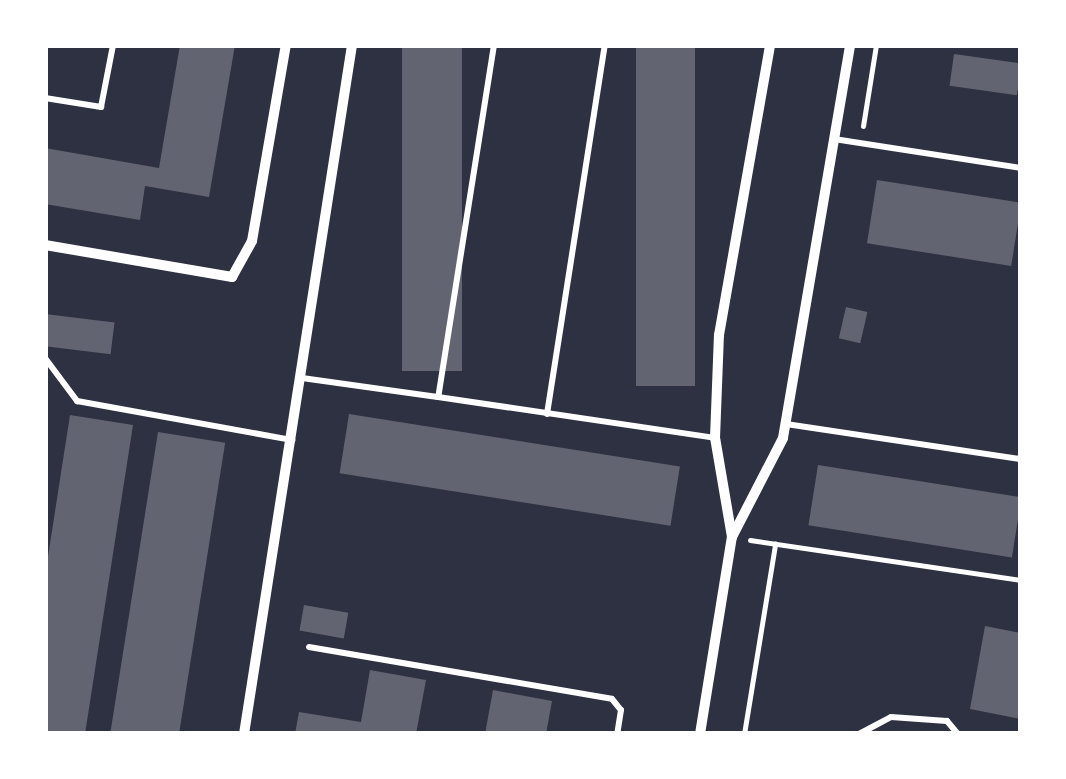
<!DOCTYPE html>
<style>
body{margin:0}
#map{position:relative;width:1066px;height:779px;overflow:hidden;background:#2d3142;font-family:"DejaVu Sans",sans-serif}
div>[style]{position:absolute}
.building>*{inset:0;background:#626471;transform-origin:0 0}
.path>*{height:5px;margin:-2.5px;padding:0 2.5px;transform-origin:2.5px;border-radius:2.5px;background:#fff}
.service>*{height:6px;margin:-3px;padding:0 3px;transform-origin:3px;border-radius:3px;background:#fff}
.minor>*{height:10px;margin:-5px;padding:0 5px;transform-origin:5px;border-radius:5px;background:#fff}
span{translate:-50% -50%;white-space:nowrap;text-align:center;line-height:1.15;-webkit-text-stroke:8px #fff;paint-order:stroke}
.frame{position:absolute;inset:0;border:48px solid #fff;pointer-events:none}
</style>
<div id="map">
<div class="building">
<i style="clip-path:polygon(180px 45px,235px 45px,209px 197px,145px 186px,140px 220px,45px 204px,45px 148px,159px 168px)"></i>
<i style="left:402px;top:45px;width:60px;height:326px"></i>
<i style="left:636px;top:45px;width:59px;height:341px"></i>
<i style="left:954px;top:54px;width:68px;height:32px;rotate:8deg"></i>
<i style="left:877px;top:180px;width:146px;height:64px;rotate:9deg"></i>
<i style="left:846px;top:307px;width:22px;height:32px;rotate:13deg"></i>
<i style="left:45px;top:314px;width:70px;height:32px;rotate:7deg"></i>
<i style="left:349px;top:414px;width:335px;height:60px;rotate:9deg"></i>
<i style="clip-path:polygon(70px 415px,133px 425px,85px 734px,45px 734px,45px 576px)"></i>
<i style="left:158px;top:432px;width:68px;height:305px;rotate:9deg"></i>
<i style="left:818px;top:465px;width:206px;height:61px;rotate:9deg"></i>
<i style="left:304px;top:605px;width:45px;height:26px;rotate:10deg"></i>
<i style="clip-path:polygon(985px 626px,1021px 633px,1021px 719px,970px 709px)"></i>
<i style="clip-path:polygon(370px 670px,426px 680px,416px 734px,295px 734px,299px 712px,361px 722px)"></i>
<i style="clip-path:polygon(493px 690px,552px 701px,546px 734px,485px 734px)"></i>
</div>
<div class="path">
<i style="left:863px;top:126px;width:82px;rotate:-80.9deg"></i>
<i style="left:750px;top:540px;width:274px;rotate:8.4deg"></i>
<i style="left:744px;top:734px;width:193px;rotate:-80.7deg"></i>
</div>
<div class="service">
<i style="left:494px;top:45px;width:356px;rotate:99deg"></i>
<i style="left:438px;top:397px;width:280px;rotate:8.4deg"></i>
<i style="left:45px;top:98px;width:57px;rotate:9.1deg"></i>
<i style="left:101px;top:107px;width:63px;rotate:-79deg"></i>
<i style="left:834px;top:139px;width:189px;rotate:8.8deg"></i>
<i style="left:45px;top:358px;width:54px;rotate:53.3deg"></i>
<i style="left:77px;top:401px;width:219px;rotate:10.3deg"></i>
<i style="left:302px;top:378px;width:137px;rotate:8deg"></i>
<i style="left:547px;top:414px;width:374px;rotate:-81.1deg"></i>
<i style="left:786px;top:424px;width:238px;rotate:8.5deg"></i>
<i style="left:309px;top:647px;width:307px;rotate:9.7deg"></i>
<i style="left:612px;top:699px;width:14px;rotate:51deg"></i>
<i style="left:621px;top:710px;width:24px;rotate:99deg"></i>
<i style="left:859px;top:734px;width:36px;rotate:-28deg"></i>
<i style="left:891px;top:717px;width:56px;rotate:4.1deg"></i>
<i style="left:947px;top:721px;width:17px;rotate:50deg"></i>
</div>
<div class="minor">
<i style="left:45px;top:245px;width:190px;rotate:9.7deg"></i>
<i style="left:232px;top:277px;width:41px;rotate:-60.9deg"></i>
<i style="left:252px;top:241px;width:199px;rotate:-80.2deg"></i>
<i style="left:732px;top:537px;width:111px;rotate:-62.7deg"></i>
<i style="left:783px;top:438px;width:399px;rotate:-80.3deg"></i>
<i style="left:244px;top:734px;width:697px;rotate:-81.09deg"></i>
<i style="left:700px;top:734px;width:200px;rotate:-80.8deg"></i>
<i style="left:732px;top:537px;width:100px;rotate:-99.7deg"></i>
<i style="left:715px;top:438px;width:103px;rotate:-87.8deg"></i>
<i style="left:719px;top:335px;width:294px;rotate:-80deg"></i>
</div>
<div class="frame"></div>
</div>
